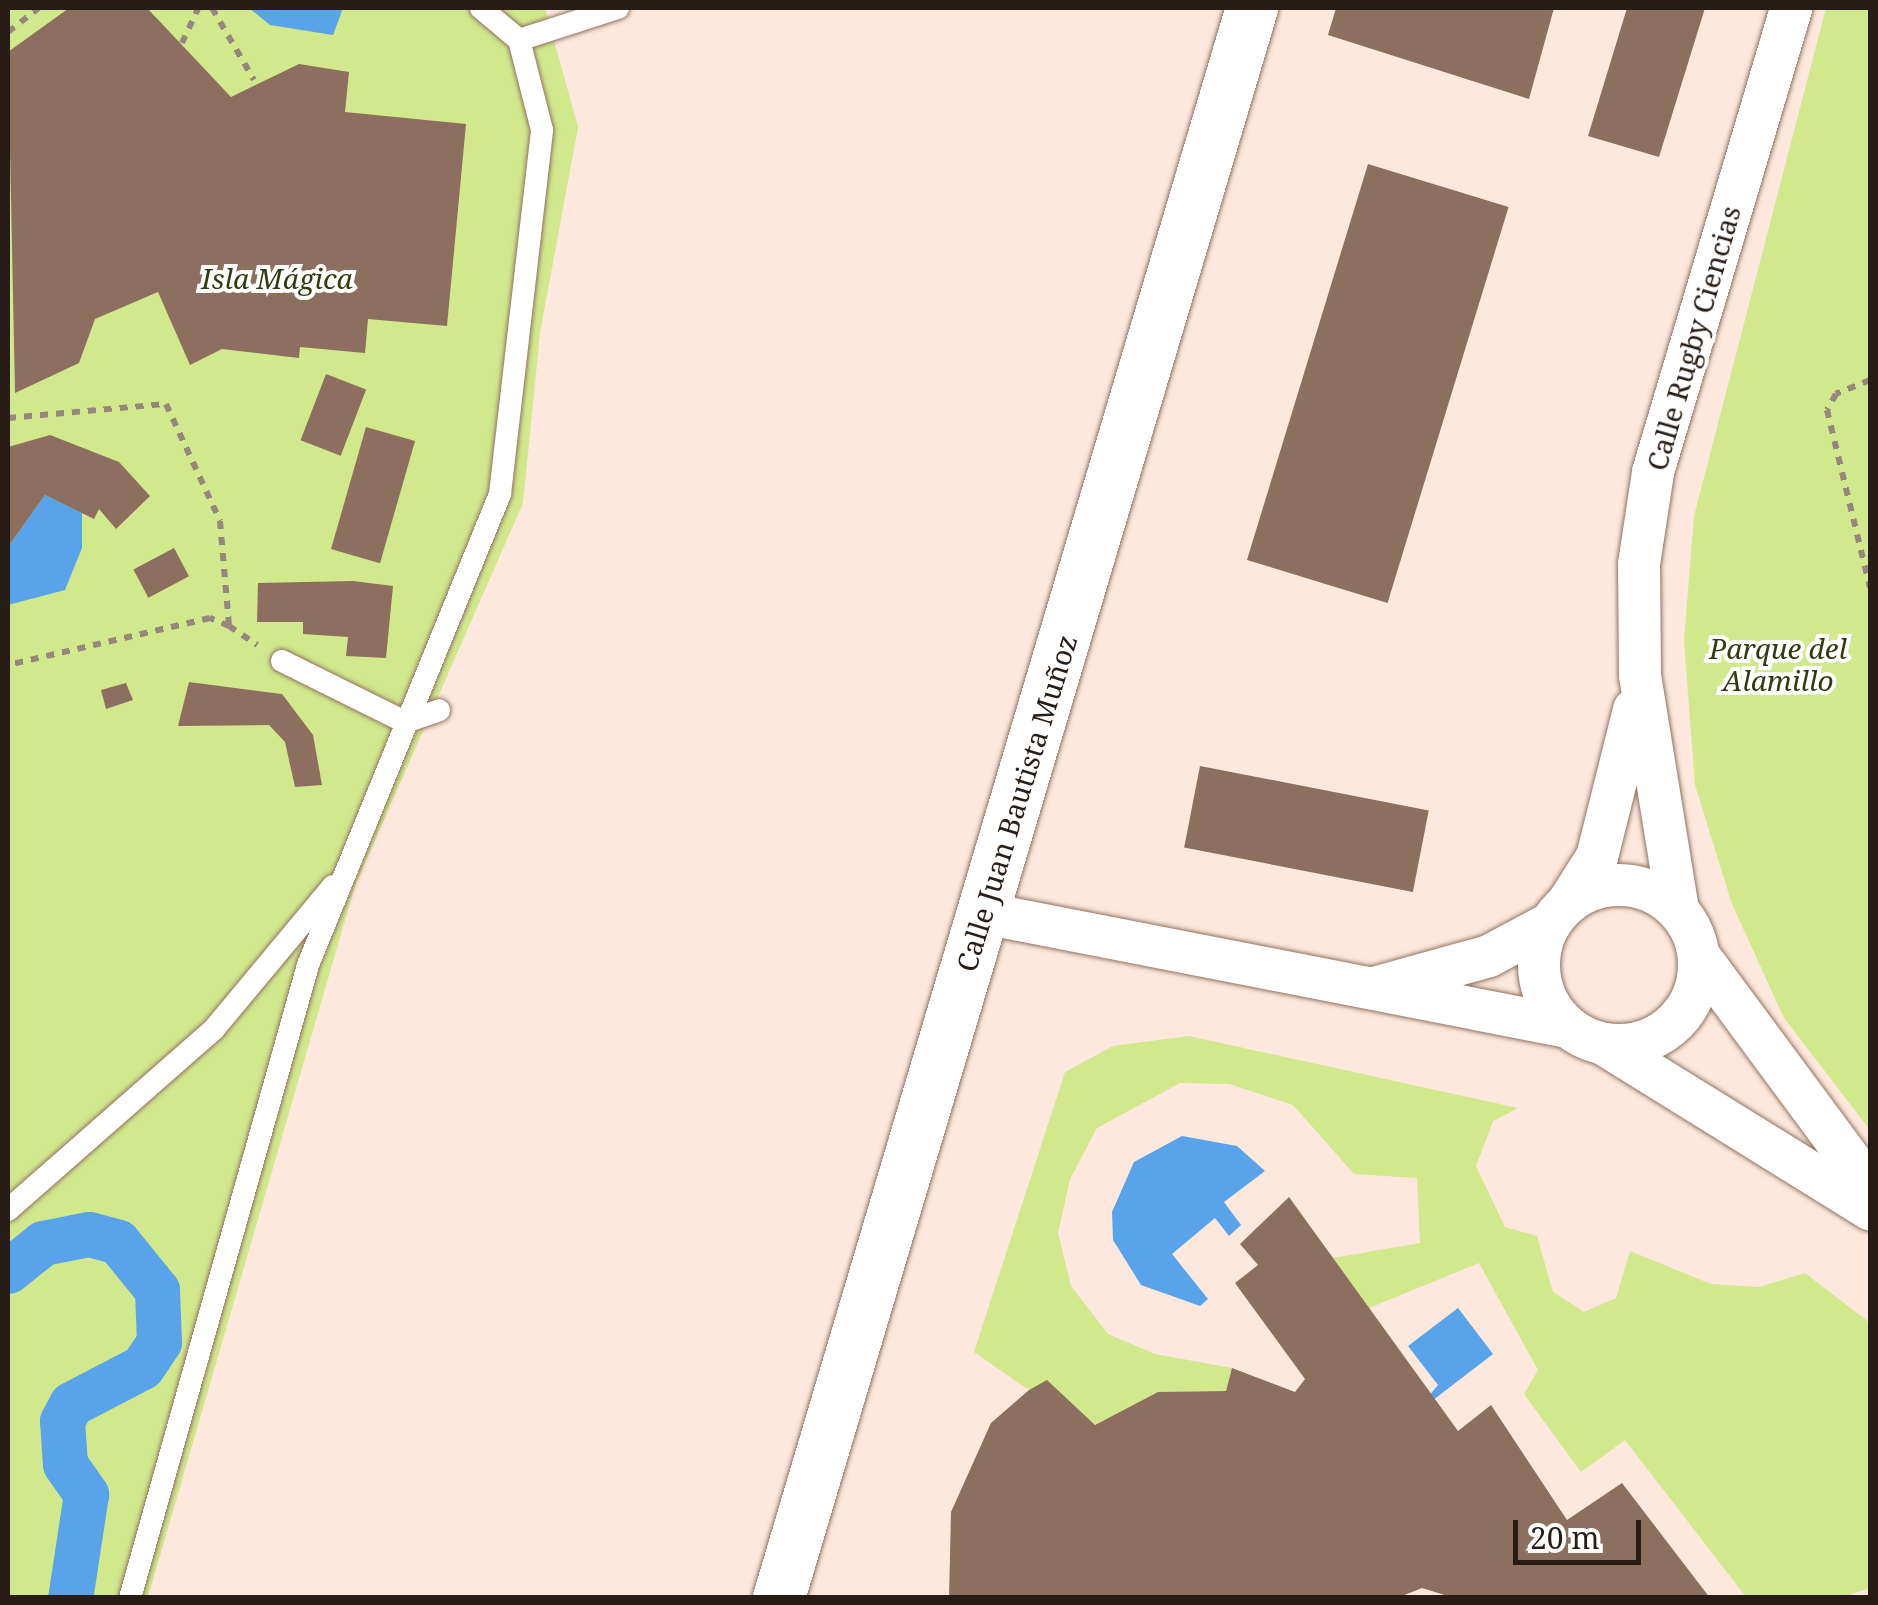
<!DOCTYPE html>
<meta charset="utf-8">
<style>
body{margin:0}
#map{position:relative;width:1878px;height:1605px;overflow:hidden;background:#fce8dc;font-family:"Noto Serif",serif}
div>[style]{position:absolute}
.green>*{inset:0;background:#d1e88c}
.water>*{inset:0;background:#58a3e9}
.canal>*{height:45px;margin:-22.5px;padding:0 22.5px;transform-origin:22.5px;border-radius:22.5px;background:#58a3e9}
.building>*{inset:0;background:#8c6f5e;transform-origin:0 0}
.path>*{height:6px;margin-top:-3px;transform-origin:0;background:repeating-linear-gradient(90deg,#96867d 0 8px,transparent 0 16px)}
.roads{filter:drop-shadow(0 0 2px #907362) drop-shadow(0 0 2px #907362)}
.service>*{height:22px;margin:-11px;padding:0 11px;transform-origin:11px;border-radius:11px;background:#fff}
.minor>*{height:42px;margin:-21px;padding:0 21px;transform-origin:21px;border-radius:21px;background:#fff}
.minor>.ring{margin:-21px;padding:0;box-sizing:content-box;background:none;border:42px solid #fff;border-radius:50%}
.tertiary>*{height:52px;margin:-26px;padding:0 26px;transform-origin:26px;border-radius:26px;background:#fff}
span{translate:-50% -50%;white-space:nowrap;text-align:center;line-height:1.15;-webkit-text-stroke:8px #fff;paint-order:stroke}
.park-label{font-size:28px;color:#313a11;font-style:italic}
.street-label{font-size:28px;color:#281d16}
.frame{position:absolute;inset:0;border:10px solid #281d16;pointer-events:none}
.scale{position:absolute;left:1513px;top:1520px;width:128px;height:45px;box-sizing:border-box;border:5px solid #281d16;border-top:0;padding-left:12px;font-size:30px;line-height:35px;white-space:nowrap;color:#281d16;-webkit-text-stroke:8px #fff;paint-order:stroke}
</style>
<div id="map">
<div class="green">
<i style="clip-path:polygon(8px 8px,545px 8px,578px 127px,540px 333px,523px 503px,355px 886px,148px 1597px,8px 1598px)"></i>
<i style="clip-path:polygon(1826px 8px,1870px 8px,1870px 1130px,1784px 1018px,1732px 904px,1695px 785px,1684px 641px,1694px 516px)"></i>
<i style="clip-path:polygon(1189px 1036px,1518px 1108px,1493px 1121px,1476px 1166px,1505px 1227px,1537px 1236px,1553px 1292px,1584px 1312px,1616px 1298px,1630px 1251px,1711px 1284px,1759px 1287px,1805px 1273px,1870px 1323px,1870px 1588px,1842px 1597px,1746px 1597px,1625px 1440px,1581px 1472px,1524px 1394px,1538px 1370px,1479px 1263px,1369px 1308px,1333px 1258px,1420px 1243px,1417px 1178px,1354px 1174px,1293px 1105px,1229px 1084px,1180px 1083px,1097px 1128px,1070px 1179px,1058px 1233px,1071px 1286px,1108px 1334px,1155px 1354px,1232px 1368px,1226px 1391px,1158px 1392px,1095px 1425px,1047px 1381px,1029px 1390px,974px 1352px,1065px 1072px,1113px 1046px)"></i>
</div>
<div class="water">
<i style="clip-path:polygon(249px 8px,343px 8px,333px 35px,270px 25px)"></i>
<i style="clip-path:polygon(45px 495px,82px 513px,82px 548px,65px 590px,8px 605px,8px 547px)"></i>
<i style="clip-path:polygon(1182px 1136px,1237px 1146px,1265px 1171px,1224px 1202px,1241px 1225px,1229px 1236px,1215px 1218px,1172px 1254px,1208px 1299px,1200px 1306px,1141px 1285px,1113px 1240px,1112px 1212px,1134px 1162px)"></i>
<i style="clip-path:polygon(1458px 1308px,1493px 1354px,1411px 1417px,1438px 1385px,1408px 1346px)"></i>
</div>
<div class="canal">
<i style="left:8px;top:1271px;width:45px;rotate:-38.7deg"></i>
<i style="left:43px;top:1243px;width:47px;rotate:-11.1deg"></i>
<i style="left:89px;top:1234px;width:30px;rotate:15deg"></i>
<i style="left:118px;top:1242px;width:62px;rotate:50.9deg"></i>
<i style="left:157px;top:1290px;width:52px;rotate:87.8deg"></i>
<i style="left:159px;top:1342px;width:30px;rotate:124deg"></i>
<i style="left:142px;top:1367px;width:80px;rotate:152.5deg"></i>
<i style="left:71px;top:1404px;width:19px;rotate:118deg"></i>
<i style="left:62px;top:1421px;width:43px;rotate:86deg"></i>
<i style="left:65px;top:1464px;width:37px;rotate:55deg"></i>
<i style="left:86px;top:1494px;width:105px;rotate:98.7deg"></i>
</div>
<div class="building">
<i style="clip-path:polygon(69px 8px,147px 8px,231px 97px,299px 64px,349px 72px,345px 112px,466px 124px,447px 326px,368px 319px,365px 353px,300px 347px,299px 358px,222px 349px,190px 365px,158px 292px,95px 319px,79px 363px,15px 393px,8px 52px)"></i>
<i style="clip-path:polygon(1336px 8px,1554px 8px,1529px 99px,1328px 35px)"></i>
<i style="clip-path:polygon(1627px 8px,1705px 8px,1659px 157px,1588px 136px)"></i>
<i style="left:1368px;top:164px;width:147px;height:414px;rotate:17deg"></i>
<i style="left:326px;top:374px;width:43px;height:71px;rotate:21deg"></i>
<i style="left:366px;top:427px;width:51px;height:127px;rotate:16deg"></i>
<i style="clip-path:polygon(50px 435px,119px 462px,150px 496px,116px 529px,99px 509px,94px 519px,45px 495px,8px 547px,8px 447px)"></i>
<i style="left:174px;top:548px;width:32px;height:46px;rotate:62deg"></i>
<i style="clip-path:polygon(353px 581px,393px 586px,386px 658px,346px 656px,348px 637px,303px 634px,303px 622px,257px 622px,258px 583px)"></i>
<i style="clip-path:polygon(189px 682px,282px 694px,313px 735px,322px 785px,295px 787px,285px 742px,269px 725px,178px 726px)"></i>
<i style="clip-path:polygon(126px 683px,133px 700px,106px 709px,101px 690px)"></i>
<i style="left:1200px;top:766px;width:233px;height:83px;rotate:11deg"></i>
<i style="clip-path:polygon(1289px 1197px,1458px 1431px,1491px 1405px,1567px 1520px,1622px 1483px,1710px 1598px,1454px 1598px,1422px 1588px,1397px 1598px,949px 1598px,951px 1512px,991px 1423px,1029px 1390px,1047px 1380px,1095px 1425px,1158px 1392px,1226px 1391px,1232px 1368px,1295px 1392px,1305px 1379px,1235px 1283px,1258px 1265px,1240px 1244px)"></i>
</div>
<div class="path">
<i style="left:212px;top:8px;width:83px;rotate:59.7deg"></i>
<i style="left:8px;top:32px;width:39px;rotate:-38deg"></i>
<i style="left:182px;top:43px;width:38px;rotate:-65deg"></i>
<i style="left:1870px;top:380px;width:37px;rotate:158deg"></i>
<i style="left:1836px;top:394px;width:18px;rotate:119deg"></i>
<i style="left:1827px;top:410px;width:183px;rotate:76.4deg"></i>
<i style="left:8px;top:418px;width:159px;rotate:-5.1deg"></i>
<i style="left:166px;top:404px;width:129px;rotate:65.2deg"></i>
<i style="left:220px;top:521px;width:105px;rotate:85.1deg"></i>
<i style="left:229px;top:626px;width:21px;rotate:-157deg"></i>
<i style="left:210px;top:618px;width:207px;rotate:166.9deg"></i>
<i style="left:229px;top:626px;width:34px;rotate:34deg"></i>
</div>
<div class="roads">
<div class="service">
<i style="left:519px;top:40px;width:104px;rotate:-17.9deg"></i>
<i style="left:282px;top:661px;width:137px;rotate:26.4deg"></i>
<i style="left:405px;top:722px;width:36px;rotate:-19deg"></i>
<i style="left:8px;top:1210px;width:274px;rotate:-41.3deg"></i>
<i style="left:214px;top:1029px;width:186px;rotate:-50.2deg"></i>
<i style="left:130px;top:1598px;width:658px;rotate:-74.29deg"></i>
<i style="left:308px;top:965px;width:509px;rotate:-67.82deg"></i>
<i style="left:500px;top:494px;width:366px;rotate:-83.4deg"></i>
<i style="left:542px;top:130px;width:93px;rotate:-104.3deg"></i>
<i style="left:519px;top:40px;width:50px;rotate:-139.9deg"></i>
</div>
<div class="minor">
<i class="ring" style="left:1539px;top:885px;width:118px;height:118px"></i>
<i style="left:1567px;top:904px;width:56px;rotate:-57.4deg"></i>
<i style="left:1597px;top:857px;width:152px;rotate:-75.9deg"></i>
<i style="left:1678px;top:910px;width:238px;rotate:-99.2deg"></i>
<i style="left:1640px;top:675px;width:111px;rotate:-90.5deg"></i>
<i style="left:1639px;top:564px;width:93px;rotate:-81.3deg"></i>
<i style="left:1653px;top:472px;width:484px;rotate:-73.4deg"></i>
<i style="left:983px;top:913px;width:596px;rotate:11.03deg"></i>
<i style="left:1700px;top:957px;width:286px;rotate:53.5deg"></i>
<i style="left:1374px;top:988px;width:119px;rotate:-15.5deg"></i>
<i style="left:1489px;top:956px;width:68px;rotate:-28.1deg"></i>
<i style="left:1605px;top:1045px;width:312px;rotate:31.8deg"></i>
</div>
<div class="tertiary">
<i style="left:779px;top:1598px;width:1659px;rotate:-73.43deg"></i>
</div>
</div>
<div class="park-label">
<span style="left:277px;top:278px">Isla Mágica</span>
<span style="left:1778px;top:664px">Parque del<br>Alamillo</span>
</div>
<div class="street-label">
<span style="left:1693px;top:338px;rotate:-74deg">Calle Rugby Ciencias</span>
<span style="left:1016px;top:803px;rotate:-73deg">Calle Juan Bautista Muñoz</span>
</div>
<div class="frame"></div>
<div class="scale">20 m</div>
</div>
